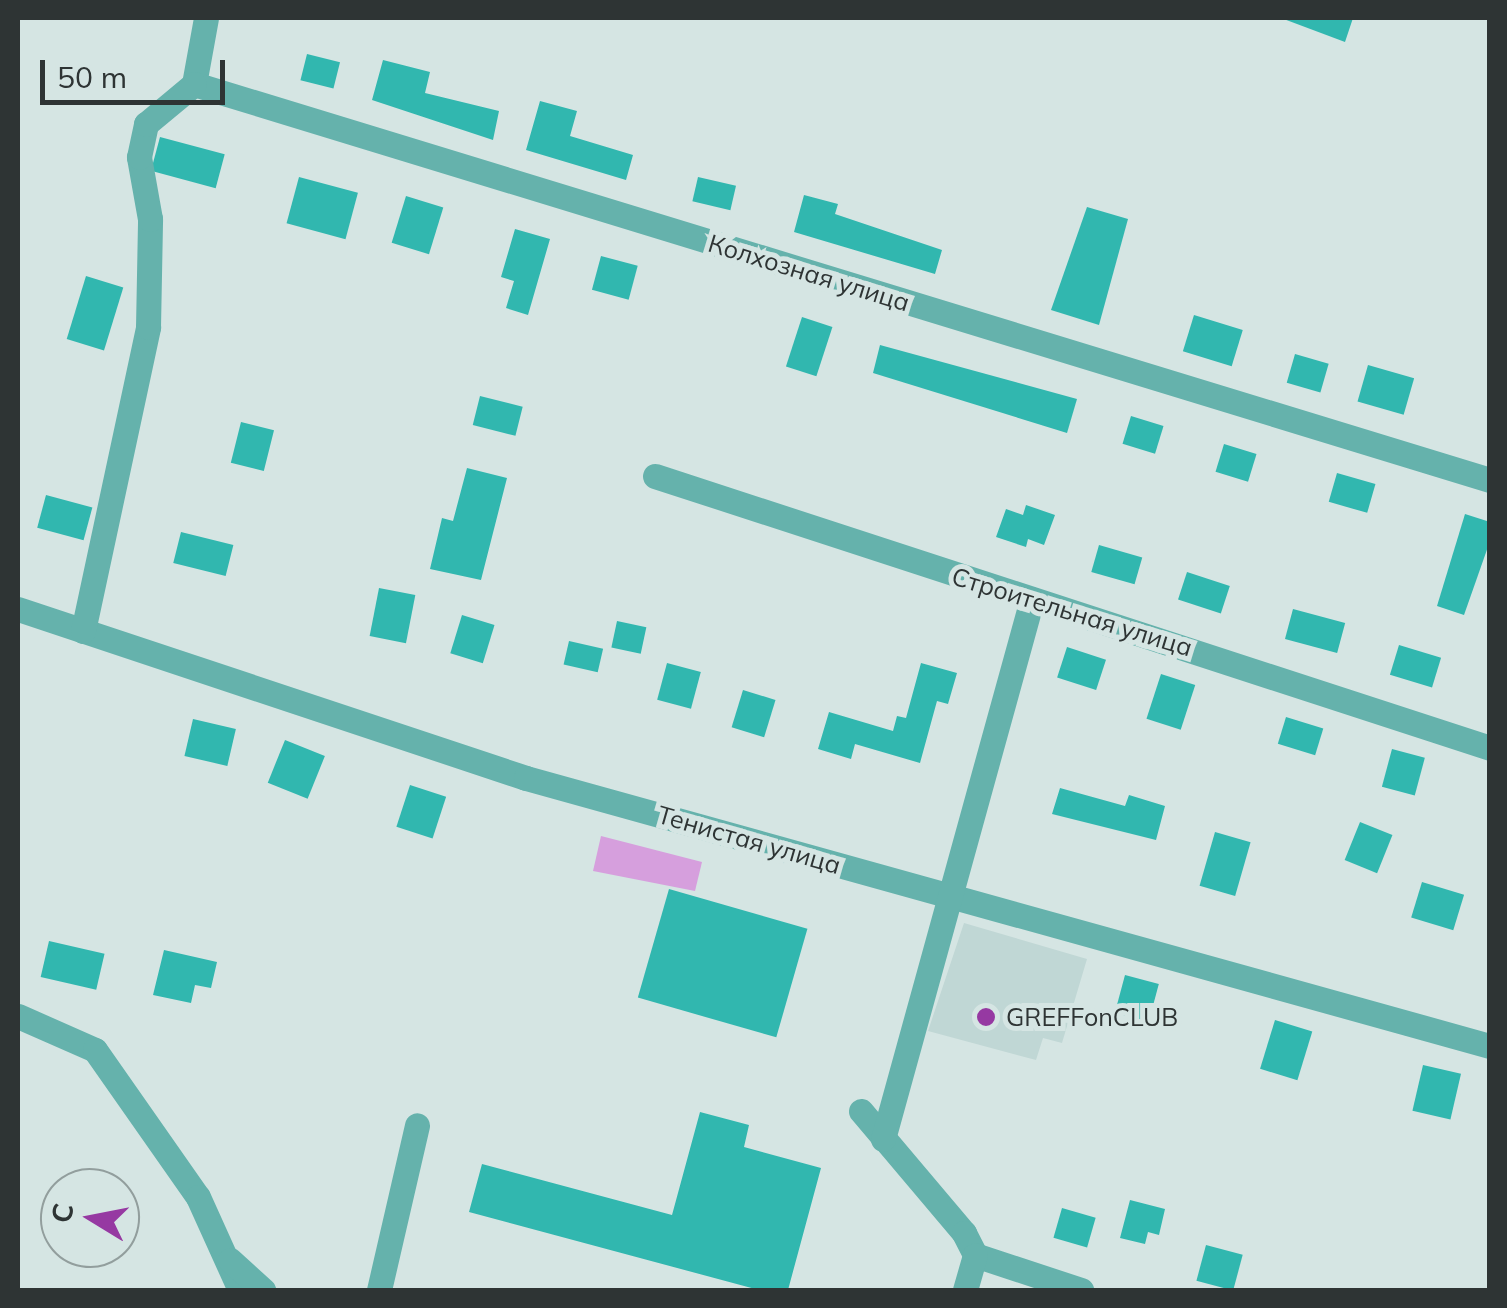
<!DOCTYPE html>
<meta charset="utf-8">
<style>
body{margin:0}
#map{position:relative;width:1507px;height:1308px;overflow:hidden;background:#d5e5e3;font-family:Mulish,sans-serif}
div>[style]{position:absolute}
.built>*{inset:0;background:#c0d7d5}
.green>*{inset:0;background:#d69fdd}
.building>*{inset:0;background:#31b7af;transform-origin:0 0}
.street>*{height:25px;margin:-12.5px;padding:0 12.5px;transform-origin:12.5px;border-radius:12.5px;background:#65b2ac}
.dots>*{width:28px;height:28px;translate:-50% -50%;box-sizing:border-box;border:5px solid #d5e5e3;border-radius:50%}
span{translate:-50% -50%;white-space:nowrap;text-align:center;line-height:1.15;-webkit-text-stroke:10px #d5e5e3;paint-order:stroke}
.street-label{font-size:25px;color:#2e3434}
.poi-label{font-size:25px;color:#2e3434}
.left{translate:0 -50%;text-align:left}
.frame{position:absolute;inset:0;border:20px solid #2e3434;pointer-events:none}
.north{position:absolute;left:40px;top:1168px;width:100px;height:100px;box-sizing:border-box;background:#d5e5e3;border:2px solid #929e9d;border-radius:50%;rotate:280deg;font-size:28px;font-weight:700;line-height:40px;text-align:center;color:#2e3434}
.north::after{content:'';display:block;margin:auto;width:35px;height:45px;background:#9639a2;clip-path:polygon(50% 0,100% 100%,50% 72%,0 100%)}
.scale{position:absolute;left:40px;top:60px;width:185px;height:45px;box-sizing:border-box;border:5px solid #2e3434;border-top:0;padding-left:12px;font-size:30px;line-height:35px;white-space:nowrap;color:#2e3434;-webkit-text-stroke:8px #d5e5e3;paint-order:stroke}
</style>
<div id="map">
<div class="built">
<i style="clip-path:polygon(964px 923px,1087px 959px,1062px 1043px,1043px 1038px,1036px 1060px,928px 1031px)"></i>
</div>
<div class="green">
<i style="clip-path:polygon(601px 836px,702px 862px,695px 891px,593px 871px)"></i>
</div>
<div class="building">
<i style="clip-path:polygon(1281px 18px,1353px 18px,1345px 42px)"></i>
<i style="left:307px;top:54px;width:34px;height:27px;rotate:14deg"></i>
<i style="clip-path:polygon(383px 60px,430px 72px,425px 93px,499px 111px,493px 140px,372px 100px)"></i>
<i style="clip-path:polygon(540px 101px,577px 111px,570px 136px,633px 155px,626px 180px,526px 150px)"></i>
<i style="left:160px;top:137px;width:67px;height:35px;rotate:15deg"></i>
<i style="left:299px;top:177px;width:61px;height:48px;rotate:15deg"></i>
<i style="left:698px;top:177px;width:39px;height:25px;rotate:13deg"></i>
<i style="clip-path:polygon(804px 195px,838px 204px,835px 214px,942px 250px,935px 274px,794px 232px)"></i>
<i style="left:406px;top:196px;width:39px;height:49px;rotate:17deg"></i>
<i style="clip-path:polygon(1087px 207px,1128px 219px,1099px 325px,1051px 310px)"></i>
<i style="clip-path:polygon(515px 229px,550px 239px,528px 315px,506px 308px,514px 281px,501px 277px)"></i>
<i style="left:601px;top:256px;width:38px;height:35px;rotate:15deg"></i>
<i style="left:86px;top:276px;width:39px;height:66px;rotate:17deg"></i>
<i style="left:1194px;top:315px;width:51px;height:38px;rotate:17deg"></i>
<i style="left:802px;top:317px;width:32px;height:52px;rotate:18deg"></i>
<i style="clip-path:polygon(880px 345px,1077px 399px,1067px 433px,873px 373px)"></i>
<i style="left:1295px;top:354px;width:35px;height:30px;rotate:16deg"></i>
<i style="left:1368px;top:365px;width:48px;height:38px;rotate:16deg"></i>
<i style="left:480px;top:396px;width:44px;height:30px;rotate:14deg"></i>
<i style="left:1131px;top:416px;width:34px;height:29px;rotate:17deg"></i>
<i style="left:241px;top:422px;width:34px;height:42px;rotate:14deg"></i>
<i style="left:1224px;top:444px;width:34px;height:29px;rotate:17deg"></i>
<i style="clip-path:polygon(467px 468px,507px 478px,481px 580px,430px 569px,442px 518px,453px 521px)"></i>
<i style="left:1337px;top:473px;width:40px;height:30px;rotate:16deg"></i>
<i style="left:46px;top:495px;width:48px;height:34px;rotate:15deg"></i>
<i style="clip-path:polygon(1026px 505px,1055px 515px,1044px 545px,1028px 539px,1026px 547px,996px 537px,1006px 509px,1023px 515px)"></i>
<i style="clip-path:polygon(1465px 514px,1490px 522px,1490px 541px,1464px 615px,1437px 606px)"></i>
<i style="left:181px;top:532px;width:54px;height:32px;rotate:14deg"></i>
<i style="left:1099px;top:545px;width:45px;height:28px;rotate:16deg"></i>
<i style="left:1187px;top:572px;width:45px;height:29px;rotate:18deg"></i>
<i style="left:379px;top:588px;width:37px;height:49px;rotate:11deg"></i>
<i style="left:1293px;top:609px;width:54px;height:31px;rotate:15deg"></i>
<i style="left:462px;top:615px;width:34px;height:40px;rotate:17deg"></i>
<i style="left:617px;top:621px;width:30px;height:27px;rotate:12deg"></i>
<i style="left:569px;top:641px;width:35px;height:24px;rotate:13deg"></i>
<i style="left:1399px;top:645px;width:44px;height:31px;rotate:17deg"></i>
<i style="left:1067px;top:647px;width:41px;height:32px;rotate:18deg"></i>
<i style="left:667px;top:663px;width:35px;height:38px;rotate:15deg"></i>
<i style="clip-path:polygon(921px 663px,957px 673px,948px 704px,937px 701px,920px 763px,855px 744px,851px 759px,818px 749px,829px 712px,893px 731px,897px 716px,906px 718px)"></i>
<i style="left:1161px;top:674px;width:36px;height:47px;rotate:18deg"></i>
<i style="left:743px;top:690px;width:34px;height:39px;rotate:17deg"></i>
<i style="left:1286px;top:717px;width:39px;height:28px;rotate:17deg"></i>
<i style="left:193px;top:719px;width:44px;height:38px;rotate:13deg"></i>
<i style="left:285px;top:740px;width:43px;height:46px;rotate:22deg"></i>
<i style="left:1392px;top:749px;width:34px;height:39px;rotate:15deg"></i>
<i style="left:410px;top:785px;width:38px;height:44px;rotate:18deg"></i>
<i style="clip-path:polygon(1060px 788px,1125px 806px,1129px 795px,1165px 806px,1156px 840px,1052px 814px)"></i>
<i style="left:1360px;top:822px;width:35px;height:41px;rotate:22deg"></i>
<i style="left:1215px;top:832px;width:37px;height:56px;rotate:16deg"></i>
<i style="left:1422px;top:882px;width:44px;height:37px;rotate:17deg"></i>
<i style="left:669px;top:889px;width:144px;height:113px;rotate:16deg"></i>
<i style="left:49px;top:941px;width:57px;height:37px;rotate:13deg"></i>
<i style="clip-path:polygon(164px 950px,217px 962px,211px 988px,195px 985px,191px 1003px,153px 995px)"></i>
<i style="left:1125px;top:975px;width:35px;height:39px;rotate:15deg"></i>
<i style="left:1275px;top:1020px;width:39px;height:51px;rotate:17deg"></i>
<i style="left:1423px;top:1065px;width:39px;height:47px;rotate:13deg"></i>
<i style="clip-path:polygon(700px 1112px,749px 1125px,744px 1147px,821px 1168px,788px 1290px,759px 1290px,469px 1212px,482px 1164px,672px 1215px)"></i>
<i style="clip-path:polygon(1130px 1200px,1165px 1209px,1159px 1235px,1148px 1232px,1145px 1244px,1120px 1238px)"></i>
<i style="left:1062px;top:1208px;width:35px;height:31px;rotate:16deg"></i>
<i style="left:1206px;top:1245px;width:38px;height:37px;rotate:15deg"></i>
</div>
<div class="street">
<i style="left:206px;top:18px;width:67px;rotate:100.3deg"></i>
<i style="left:194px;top:84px;width:1355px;rotate:16.99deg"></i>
<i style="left:655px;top:476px;width:878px;rotate:18.04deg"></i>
<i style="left:18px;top:609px;width:535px;rotate:18.4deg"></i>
<i style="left:526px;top:778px;width:1001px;rotate:15.54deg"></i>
<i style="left:83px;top:631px;width:311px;rotate:-77.9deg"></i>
<i style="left:148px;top:327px;width:108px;rotate:-88.9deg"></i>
<i style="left:150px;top:219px;width:63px;rotate:-100.1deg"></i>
<i style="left:139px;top:157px;width:34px;rotate:-78deg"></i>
<i style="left:146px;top:124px;width:62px;rotate:-39.8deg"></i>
<i style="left:18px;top:1016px;width:84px;rotate:23.8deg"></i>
<i style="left:95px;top:1050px;width:179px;rotate:55deg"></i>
<i style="left:198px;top:1197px;width:102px;rotate:65.7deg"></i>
<i style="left:861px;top:1111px;width:160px;rotate:49.8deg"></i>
<i style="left:964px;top:1233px;width:25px;rotate:63deg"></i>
<i style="left:975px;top:1255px;width:112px;rotate:18.3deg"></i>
<i style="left:883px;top:1139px;width:560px;rotate:-74.57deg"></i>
<i style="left:230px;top:1260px;width:45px;rotate:42.3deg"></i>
<i style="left:379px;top:1290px;width:169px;rotate:-77deg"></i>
<i style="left:965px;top:1290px;width:36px;rotate:-74deg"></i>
</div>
<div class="dots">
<i style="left:986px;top:1017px;background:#9639a2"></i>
</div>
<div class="street-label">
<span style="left:809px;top:273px;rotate:17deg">Колхозная улица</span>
<span style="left:1072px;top:612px;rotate:17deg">Строительная улица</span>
<span style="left:749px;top:840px;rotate:16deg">Тенистая улица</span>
</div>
<div class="poi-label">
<span class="left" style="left:1006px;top:1017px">GREFFonCLUB</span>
</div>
<div class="frame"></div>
<div class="north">С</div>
<div class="scale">50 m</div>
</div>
